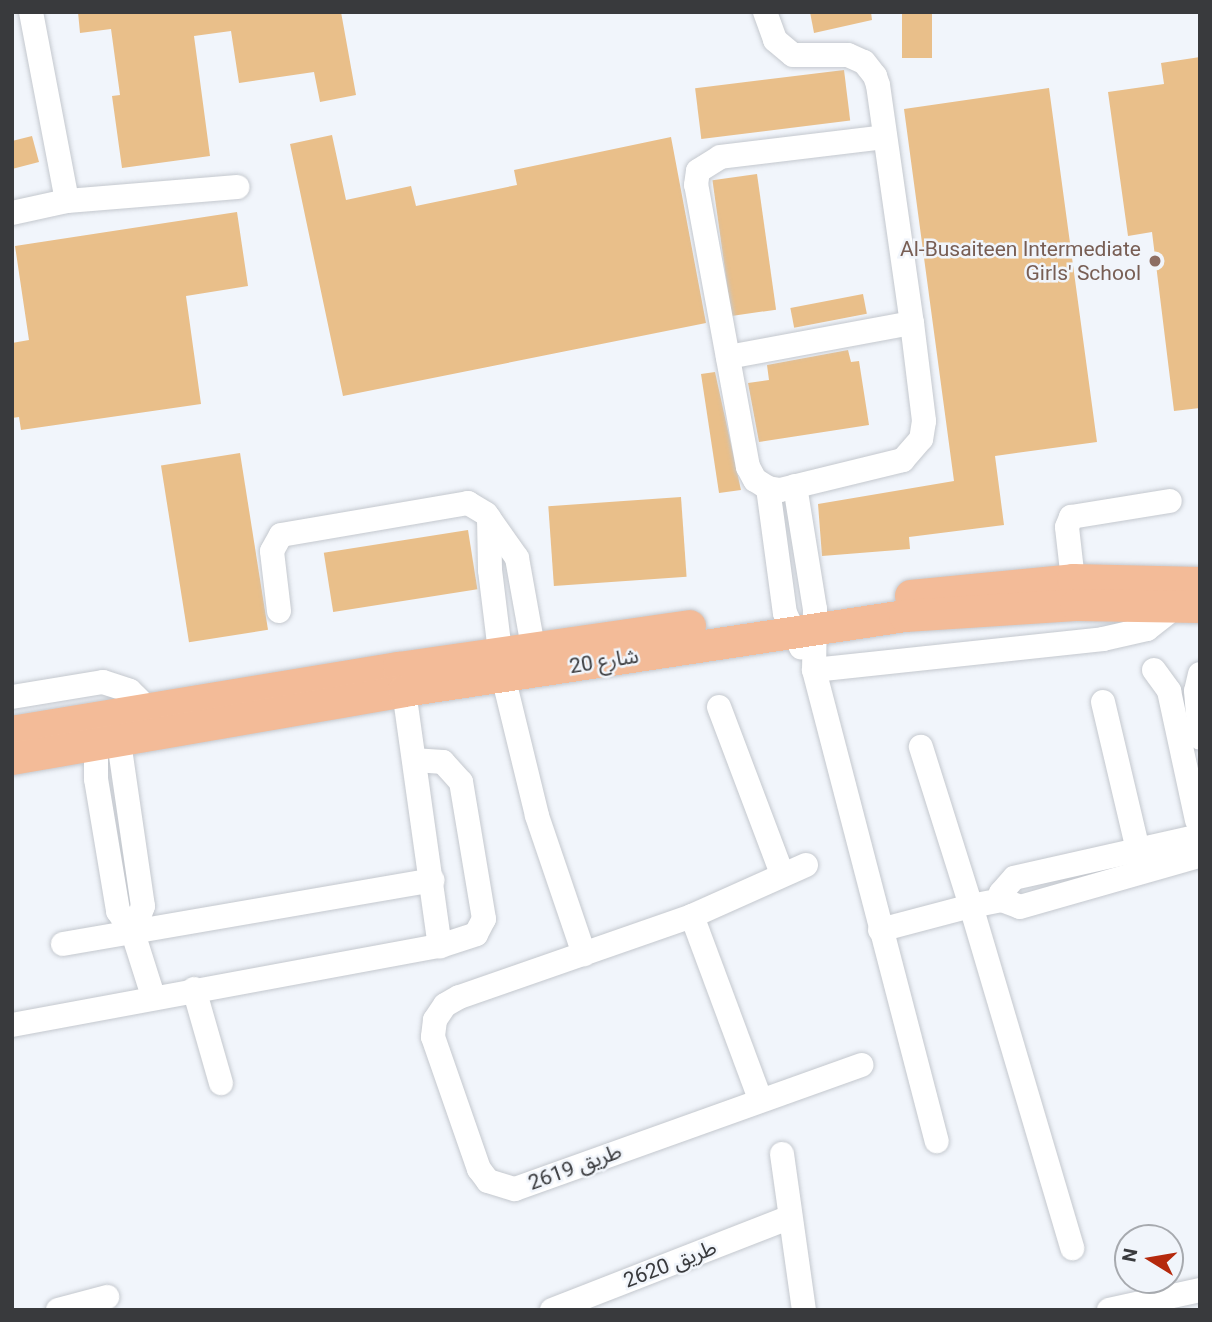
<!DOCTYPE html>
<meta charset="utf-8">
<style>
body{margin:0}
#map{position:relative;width:1212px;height:1322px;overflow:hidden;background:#f1f5fb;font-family:Roboto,"Noto Sans Arabic",sans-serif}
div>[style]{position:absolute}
.building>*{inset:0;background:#e9bf8a;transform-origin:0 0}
.roads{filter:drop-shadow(0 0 2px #c4c8ce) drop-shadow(0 0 2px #c4c8ce)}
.minor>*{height:24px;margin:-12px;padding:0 12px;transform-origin:12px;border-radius:12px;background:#fff}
.major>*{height:32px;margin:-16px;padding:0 16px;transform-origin:16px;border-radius:16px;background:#f3bb98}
.dots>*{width:19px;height:19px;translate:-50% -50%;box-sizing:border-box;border:4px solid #f1f5fb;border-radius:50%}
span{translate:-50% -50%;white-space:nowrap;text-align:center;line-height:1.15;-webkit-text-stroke:5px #f1f5fb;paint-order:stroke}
.education-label{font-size:21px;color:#785e54}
.right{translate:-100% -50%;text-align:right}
.street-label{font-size:21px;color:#393a3d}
.frame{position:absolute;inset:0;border:14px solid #393a3d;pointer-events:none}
.north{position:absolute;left:1114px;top:1224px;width:70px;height:70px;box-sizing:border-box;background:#f1f5fb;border:2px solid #a7aaaf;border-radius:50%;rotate:281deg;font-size:19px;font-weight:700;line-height:28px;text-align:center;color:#393a3d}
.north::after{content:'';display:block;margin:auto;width:24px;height:32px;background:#b5290d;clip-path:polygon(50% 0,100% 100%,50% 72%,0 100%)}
</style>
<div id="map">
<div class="building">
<i style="clip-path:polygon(78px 12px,341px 12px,356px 95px,320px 102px,314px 72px,239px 83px,231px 31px,194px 36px,210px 156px,122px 168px,112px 96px,120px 95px,111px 29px,80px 33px)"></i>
<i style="clip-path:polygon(810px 12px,871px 12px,872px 20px,814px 33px)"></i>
<i style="left:902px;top:12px;width:30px;height:46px"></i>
<i style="clip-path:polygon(1200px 57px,1200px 408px,1174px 411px,1152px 232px,1128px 236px,1108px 92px,1164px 84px,1161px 63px)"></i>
<i style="left:844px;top:70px;width:51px;height:150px;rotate:83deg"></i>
<i style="clip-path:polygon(1049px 88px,1097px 442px,995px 456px,1004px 525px,909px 537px,910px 549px,822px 556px,818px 504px,954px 481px,904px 109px)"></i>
<i style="clip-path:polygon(332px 135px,346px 200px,411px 186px,416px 206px,517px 185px,514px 170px,671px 137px,706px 323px,343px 396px,290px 144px)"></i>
<i style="clip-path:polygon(32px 136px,39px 162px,12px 169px,12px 141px)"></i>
<i style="left:757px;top:174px;width:137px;height:45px;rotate:82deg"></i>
<i style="clip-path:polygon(237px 212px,248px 286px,186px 296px,201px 404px,21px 430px,19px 417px,12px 418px,12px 343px,29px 340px,15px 246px)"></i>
<i style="left:863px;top:294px;width:20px;height:74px;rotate:79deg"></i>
<i style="clip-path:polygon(848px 350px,851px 362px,859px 361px,869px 425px,759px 442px,748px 383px,769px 380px,767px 365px)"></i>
<i style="clip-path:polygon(715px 372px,741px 490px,719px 493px,701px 374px)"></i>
<i style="left:240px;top:453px;width:179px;height:80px;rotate:81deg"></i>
<i style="left:681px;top:497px;width:80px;height:133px;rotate:86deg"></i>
<i style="left:468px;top:530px;width:60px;height:146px;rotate:81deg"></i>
</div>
<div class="roads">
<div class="minor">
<i style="left:31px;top:12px;width:192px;rotate:79.2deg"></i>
<i style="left:765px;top:12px;width:30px;rotate:70deg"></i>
<i style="left:775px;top:40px;width:23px;rotate:40deg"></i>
<i style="left:793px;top:55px;width:55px"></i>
<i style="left:848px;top:55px;width:17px;rotate:24deg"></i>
<i style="left:864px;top:62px;width:18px;rotate:52deg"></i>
<i style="left:875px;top:76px;width:9px;rotate:72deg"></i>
<i style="left:878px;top:85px;width:240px;rotate:81.9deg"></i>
<i style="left:912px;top:323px;width:99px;rotate:83deg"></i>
<i style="left:924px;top:421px;width:18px;rotate:99deg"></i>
<i style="left:921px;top:439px;width:28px;rotate:131deg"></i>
<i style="left:903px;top:460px;width:127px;rotate:166.3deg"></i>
<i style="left:780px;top:490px;width:12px;rotate:-171deg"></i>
<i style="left:768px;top:488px;width:15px;rotate:-148deg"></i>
<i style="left:755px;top:480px;width:15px;rotate:-118deg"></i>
<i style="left:748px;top:467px;width:287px;rotate:-100.4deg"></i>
<i style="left:696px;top:185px;width:14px;rotate:-82deg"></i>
<i style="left:698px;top:171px;width:26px;rotate:-32deg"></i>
<i style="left:720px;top:157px;width:166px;rotate:-6.9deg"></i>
<i style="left:12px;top:213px;width:56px;rotate:-12.3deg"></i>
<i style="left:67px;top:201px;width:171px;rotate:-4.7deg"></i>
<i style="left:728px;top:357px;width:187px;rotate:-10.5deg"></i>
<i style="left:795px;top:486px;width:125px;rotate:80.8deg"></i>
<i style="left:815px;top:609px;width:61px;rotate:90.9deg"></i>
<i style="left:814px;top:670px;width:487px;rotate:75.4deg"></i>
<i style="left:768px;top:488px;width:126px;rotate:82.3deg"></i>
<i style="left:785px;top:613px;width:38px;rotate:65deg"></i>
<i style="left:489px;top:518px;width:52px;rotate:88.9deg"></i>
<i style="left:490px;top:570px;width:107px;rotate:83deg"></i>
<i style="left:503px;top:676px;width:144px;rotate:76.3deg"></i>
<i style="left:537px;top:816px;width:146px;rotate:71.2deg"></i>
<i style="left:1073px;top:580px;width:53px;rotate:-96.5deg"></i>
<i style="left:1067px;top:527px;width:11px;rotate:-68deg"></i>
<i style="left:1071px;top:517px;width:100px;rotate:-9.2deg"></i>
<i style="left:279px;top:611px;width:60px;rotate:-96.7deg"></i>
<i style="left:272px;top:551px;width:18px;rotate:-61deg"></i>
<i style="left:281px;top:535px;width:190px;rotate:-9.7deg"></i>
<i style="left:468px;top:503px;width:21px;rotate:31deg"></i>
<i style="left:486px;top:514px;width:54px;rotate:54.8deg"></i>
<i style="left:517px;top:558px;width:108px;rotate:79.8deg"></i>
<i style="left:814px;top:670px;width:291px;rotate:-6.1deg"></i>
<i style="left:1103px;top:639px;width:45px;rotate:-12.8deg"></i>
<i style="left:1147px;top:629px;width:36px;rotate:-38deg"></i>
<i style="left:1154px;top:670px;width:26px;rotate:54deg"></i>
<i style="left:1169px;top:691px;width:132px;rotate:77.8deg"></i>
<i style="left:1200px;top:674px;width:17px;rotate:103deg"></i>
<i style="left:1196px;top:691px;width:47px;rotate:85.1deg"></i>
<i style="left:404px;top:691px;width:258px;rotate:82deg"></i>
<i style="left:12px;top:697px;width:92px;rotate:-9.4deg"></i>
<i style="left:103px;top:682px;width:28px;rotate:18deg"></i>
<i style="left:130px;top:691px;width:27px;rotate:45deg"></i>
<i style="left:1103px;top:702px;width:152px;rotate:76.7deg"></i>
<i style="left:719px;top:707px;width:178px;rotate:69.3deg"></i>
<i style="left:119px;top:742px;width:166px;rotate:81.7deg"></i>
<i style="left:143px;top:906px;width:29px;rotate:110deg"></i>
<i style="left:96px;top:746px;width:33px;rotate:90deg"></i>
<i style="left:96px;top:779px;width:134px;rotate:80.5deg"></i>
<i style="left:118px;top:911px;width:27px;rotate:56deg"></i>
<i style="left:133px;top:933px;width:66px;rotate:72.4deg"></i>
<i style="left:1191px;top:838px;width:181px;rotate:167.3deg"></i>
<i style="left:1014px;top:878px;width:20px;rotate:131deg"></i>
<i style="left:1001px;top:893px;width:7px;rotate:82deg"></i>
<i style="left:1002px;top:900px;width:19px;rotate:21deg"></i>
<i style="left:1020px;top:907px;width:186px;rotate:-15.9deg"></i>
<i style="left:806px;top:865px;width:125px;rotate:155.9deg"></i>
<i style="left:692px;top:916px;width:247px;rotate:160.8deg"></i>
<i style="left:459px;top:997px;width:16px;rotate:150deg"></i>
<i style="left:445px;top:1005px;width:18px;rotate:124deg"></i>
<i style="left:435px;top:1020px;width:17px;rotate:97deg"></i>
<i style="left:433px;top:1037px;width:140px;rotate:70.8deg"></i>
<i style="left:479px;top:1169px;width:15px;rotate:53deg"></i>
<i style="left:488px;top:1181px;width:28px;rotate:17deg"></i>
<i style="left:515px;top:1189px;width:368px;rotate:-19.7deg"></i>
<i style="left:1002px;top:900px;width:32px;rotate:169deg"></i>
<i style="left:971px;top:906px;width:357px;rotate:73.5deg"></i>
<i style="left:692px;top:916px;width:195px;rotate:69.6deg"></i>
<i style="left:880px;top:930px;width:94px;rotate:-14.8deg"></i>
<i style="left:971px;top:906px;width:167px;rotate:-107.5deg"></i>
<i style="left:63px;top:944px;width:375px;rotate:-9.8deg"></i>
<i style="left:194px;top:989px;width:98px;rotate:74deg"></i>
<i style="left:12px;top:1025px;width:435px;rotate:-10.5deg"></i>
<i style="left:440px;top:946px;width:38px;rotate:-18deg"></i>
<i style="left:476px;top:934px;width:17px;rotate:-62deg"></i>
<i style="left:484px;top:919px;width:139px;rotate:-99.5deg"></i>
<i style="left:461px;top:782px;width:27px;rotate:-132deg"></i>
<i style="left:443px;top:762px;width:27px;rotate:-176deg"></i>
<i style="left:782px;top:1154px;width:158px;rotate:82deg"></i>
<i style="left:58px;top:1310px;width:51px;rotate:-14.9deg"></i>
<i style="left:552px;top:1310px;width:253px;rotate:-21.3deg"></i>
<i style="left:1109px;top:1310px;width:93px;rotate:-12.4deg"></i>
</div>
<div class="major">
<i style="left:911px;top:596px;width:163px;rotate:-5.6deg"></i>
<i style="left:1073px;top:580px;width:127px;rotate:1.4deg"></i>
<i style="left:12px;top:732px;width:392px;rotate:-9.4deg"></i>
<i style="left:399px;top:668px;width:294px;rotate:-8.2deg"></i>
<i style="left:12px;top:759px;width:398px;rotate:-9.8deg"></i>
<i style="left:404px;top:691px;width:507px;rotate:-8.51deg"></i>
<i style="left:905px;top:616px;width:171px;rotate:-3.7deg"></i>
<i style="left:1076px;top:605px;width:124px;rotate:0.9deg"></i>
</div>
</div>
<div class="dots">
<i style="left:1155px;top:261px;background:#8d6e63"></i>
</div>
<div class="education-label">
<span class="right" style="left:1141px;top:261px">Al-Busaiteen Intermediate<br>Girls' School</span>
</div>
<div class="street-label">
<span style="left:604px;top:661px;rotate:-9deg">شارع 20</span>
<span style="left:575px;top:1167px;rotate:-20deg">طريق 2619</span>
<span style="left:670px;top:1264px;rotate:-21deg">طريق 2620</span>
</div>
<div class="frame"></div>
<div class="north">N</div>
</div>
